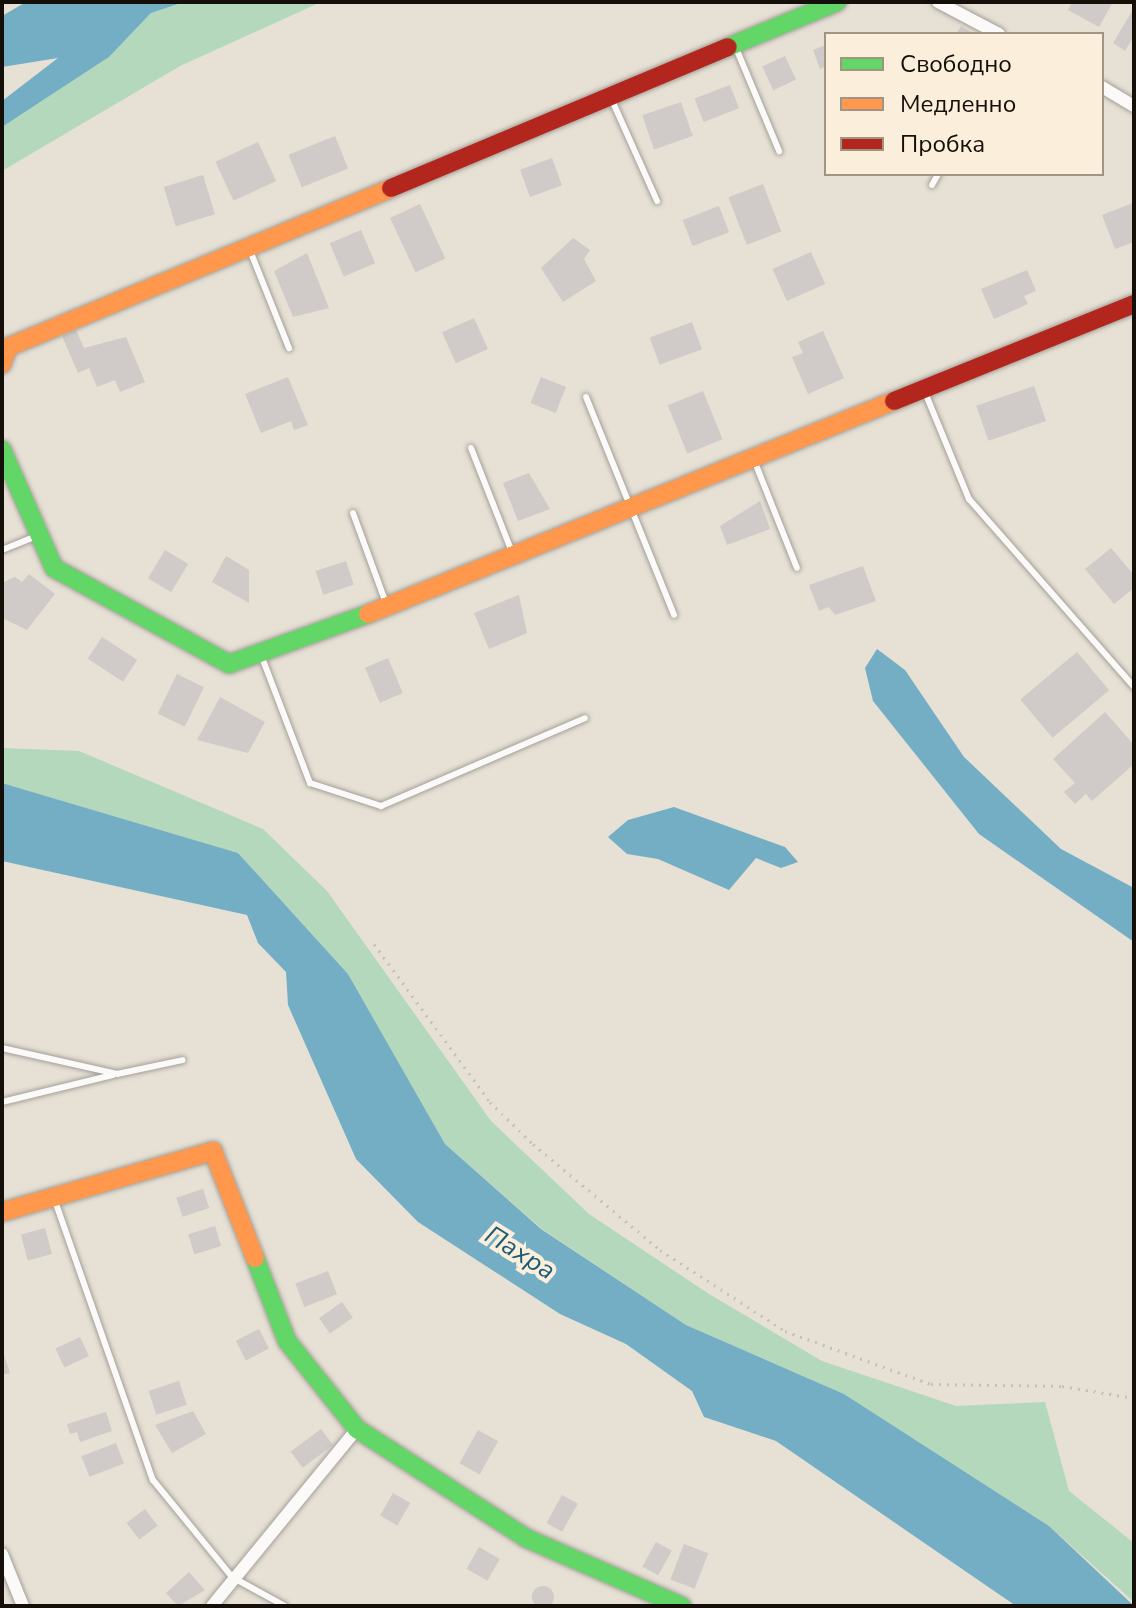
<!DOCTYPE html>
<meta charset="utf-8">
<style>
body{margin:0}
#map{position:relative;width:1136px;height:1608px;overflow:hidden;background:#e6e0d5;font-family:"Nunito Sans",sans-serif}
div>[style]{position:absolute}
.green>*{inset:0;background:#b3d8bb}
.water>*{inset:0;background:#74aec4}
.building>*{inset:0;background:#d0cac8;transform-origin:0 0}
.round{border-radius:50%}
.path>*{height:3px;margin-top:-1.5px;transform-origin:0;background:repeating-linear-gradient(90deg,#c3c2bd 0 2px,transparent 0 8px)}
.roads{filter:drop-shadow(0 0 2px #a5a098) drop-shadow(0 0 2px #a5a098)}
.lane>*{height:6px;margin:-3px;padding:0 3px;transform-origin:3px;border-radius:3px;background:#fbfaf9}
.street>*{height:12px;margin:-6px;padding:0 6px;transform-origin:6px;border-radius:6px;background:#fbfaf9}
.fast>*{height:18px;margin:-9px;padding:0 9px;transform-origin:9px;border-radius:9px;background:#63d668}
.slow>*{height:18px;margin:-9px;padding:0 9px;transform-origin:9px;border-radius:9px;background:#ff974d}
.jam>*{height:18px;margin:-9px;padding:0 9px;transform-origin:9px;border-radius:9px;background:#b3261e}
span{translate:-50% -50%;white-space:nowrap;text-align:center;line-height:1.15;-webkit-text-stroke:8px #fbeedb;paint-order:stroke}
.water-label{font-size:26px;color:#1a5c76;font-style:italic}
.frame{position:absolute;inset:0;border:4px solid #140f09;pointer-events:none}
.legend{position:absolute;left:824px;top:32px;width:280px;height:144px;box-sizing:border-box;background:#fbeedb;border:2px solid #9f9587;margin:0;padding:10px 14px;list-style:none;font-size:24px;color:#140f09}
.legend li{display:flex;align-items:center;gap:16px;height:40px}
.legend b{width:40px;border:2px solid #9f9587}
</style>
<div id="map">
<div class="green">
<i style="clip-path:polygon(184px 2px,321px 2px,180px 66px,2px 171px,2px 127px,109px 57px,151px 13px)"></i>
<i style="clip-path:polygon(2px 748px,79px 751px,263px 829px,327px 891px,491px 1121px,589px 1214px,709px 1294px,822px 1361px,956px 1406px,1045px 1402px,1069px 1491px,1134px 1543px,1134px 1602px,1049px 1526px,844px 1394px,686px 1325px,542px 1229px,445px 1144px,348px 974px,238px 853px,2px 783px)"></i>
</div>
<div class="water">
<i style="clip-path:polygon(26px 2px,184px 2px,151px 13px,109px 57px,2px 127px,2px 101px,58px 58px,2px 67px,2px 16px)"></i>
<i style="clip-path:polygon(877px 649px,905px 670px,964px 757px,1061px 849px,1134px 888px,1134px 942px,979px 834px,873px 701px,865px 668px)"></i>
<i style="clip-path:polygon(2px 783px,238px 853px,348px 974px,445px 1144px,541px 1229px,686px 1325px,844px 1394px,1049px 1526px,1134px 1606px,1016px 1606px,776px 1441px,704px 1417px,692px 1391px,626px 1344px,560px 1314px,418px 1222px,356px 1159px,288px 1005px,286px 972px,258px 943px,247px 915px,2px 861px)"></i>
<i style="clip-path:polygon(674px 807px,785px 847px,798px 862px,781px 868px,756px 858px,729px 890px,658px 859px,627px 854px,608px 837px,628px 820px)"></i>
</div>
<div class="building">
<i style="clip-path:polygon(1072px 2px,1113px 2px,1099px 27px,1068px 10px)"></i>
<i style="clip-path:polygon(1134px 8px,1134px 36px,1125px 51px,1113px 43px)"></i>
<i style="clip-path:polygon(961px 26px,974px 34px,956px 34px)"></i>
<i style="clip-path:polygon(826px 45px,826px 66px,820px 69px,813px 50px)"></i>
<i style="left:785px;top:56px;width:26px;height:25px;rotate:65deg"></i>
<i style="left:730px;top:85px;width:25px;height:38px;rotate:69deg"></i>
<i style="left:681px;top:102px;width:36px;height:41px;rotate:71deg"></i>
<i style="left:335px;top:136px;width:35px;height:50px;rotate:68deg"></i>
<i style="left:258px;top:142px;width:43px;height:47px;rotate:65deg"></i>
<i style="left:552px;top:158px;width:29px;height:34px;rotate:70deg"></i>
<i style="left:203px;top:175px;width:41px;height:41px;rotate:73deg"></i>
<i style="left:763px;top:184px;width:51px;height:37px;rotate:69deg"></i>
<i style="clip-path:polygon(1133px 203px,1134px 242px,1115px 249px,1102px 215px)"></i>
<i style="left:420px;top:204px;width:60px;height:33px;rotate:65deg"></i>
<i style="left:719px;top:206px;width:28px;height:39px;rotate:69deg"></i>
<i style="left:361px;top:230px;width:36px;height:34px;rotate:67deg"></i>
<i style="clip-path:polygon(573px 238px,590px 250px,584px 259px,596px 281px,563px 302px,541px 268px)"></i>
<i style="left:811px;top:252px;width:35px;height:42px;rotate:66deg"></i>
<i style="clip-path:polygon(307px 253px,329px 308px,293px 317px,274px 271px)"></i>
<i style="clip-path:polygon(1027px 270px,1036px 291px,1024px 296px,1028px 304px,994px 319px,981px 289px)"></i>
<i style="left:474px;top:318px;width:34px;height:35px;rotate:66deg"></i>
<i style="left:692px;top:322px;width:29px;height:45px;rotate:70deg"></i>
<i style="clip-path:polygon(76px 330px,84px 348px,126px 337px,145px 382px,120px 392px,115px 380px,97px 387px,89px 368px,78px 373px,62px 336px)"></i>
<i style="clip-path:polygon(823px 331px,844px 378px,808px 394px,792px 357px,803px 353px,798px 342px)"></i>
<i style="clip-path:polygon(288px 377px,308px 425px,294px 430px,291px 421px,261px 433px,245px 394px)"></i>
<i style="left:541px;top:377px;width:27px;height:28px;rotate:22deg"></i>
<i style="left:1034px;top:386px;width:37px;height:61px;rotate:71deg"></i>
<i style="left:703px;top:391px;width:52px;height:38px;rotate:68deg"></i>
<i style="clip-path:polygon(529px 473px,550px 509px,518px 521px,503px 483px)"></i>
<i style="clip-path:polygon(760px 501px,770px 529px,727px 545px,720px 526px)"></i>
<i style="clip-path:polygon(1111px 548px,1134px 575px,1134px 588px,1114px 604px,1085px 569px)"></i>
<i style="left:165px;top:550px;width:27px;height:33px;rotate:31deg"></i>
<i style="clip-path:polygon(226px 556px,249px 570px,249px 603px,212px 582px)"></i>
<i style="left:346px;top:561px;width:25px;height:32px;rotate:72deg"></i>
<i style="clip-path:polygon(863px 566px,876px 601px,835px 615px,829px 607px,819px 611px,809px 585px)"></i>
<i style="clip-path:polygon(29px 574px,55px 594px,27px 630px,2px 618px,2px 583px,15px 577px,22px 582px)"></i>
<i style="clip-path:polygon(519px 595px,527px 633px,489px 649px,474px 613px)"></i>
<i style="left:102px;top:637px;width:42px;height:26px;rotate:33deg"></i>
<i style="left:1077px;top:652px;width:50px;height:74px;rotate:50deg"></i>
<i style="left:388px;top:658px;width:38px;height:25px;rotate:67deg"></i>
<i style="left:177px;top:674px;width:30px;height:44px;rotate:26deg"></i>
<i style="clip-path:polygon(220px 697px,265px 722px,248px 753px,197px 740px)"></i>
<i style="clip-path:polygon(1105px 712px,1134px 745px,1134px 764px,1092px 801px,1086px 794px,1075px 804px,1064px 792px,1075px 783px,1053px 759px)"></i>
<i style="left:203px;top:1189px;width:20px;height:28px;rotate:72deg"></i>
<i style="left:215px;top:1226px;width:21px;height:28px;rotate:73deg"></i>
<i style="left:45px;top:1228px;width:27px;height:25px;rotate:75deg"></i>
<i style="left:328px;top:1271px;width:25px;height:35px;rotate:69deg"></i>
<i style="left:342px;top:1302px;width:19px;height:28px;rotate:55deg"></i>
<i style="left:259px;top:1329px;width:22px;height:26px;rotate:63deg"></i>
<i style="left:80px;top:1337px;width:21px;height:27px;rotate:65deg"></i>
<i style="clip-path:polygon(2px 1349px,10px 1373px,2px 1375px)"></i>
<i style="left:179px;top:1381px;width:25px;height:32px;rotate:72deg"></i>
<i style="clip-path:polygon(193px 1411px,206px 1434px,172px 1453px,155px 1425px)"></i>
<i style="clip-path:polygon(106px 1412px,112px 1431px,80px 1442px,77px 1432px,70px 1434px,67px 1424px)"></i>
<i style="left:321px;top:1429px;width:20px;height:38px;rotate:53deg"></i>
<i style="left:478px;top:1430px;width:23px;height:38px;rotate:29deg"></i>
<i style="left:116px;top:1443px;width:22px;height:37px;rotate:69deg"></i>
<i style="left:393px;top:1493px;width:20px;height:26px;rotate:30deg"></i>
<i style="left:562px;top:1495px;width:18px;height:32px;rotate:29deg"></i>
<i style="left:145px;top:1509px;width:21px;height:23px;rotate:53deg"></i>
<i style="left:656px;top:1542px;width:18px;height:28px;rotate:29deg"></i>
<i style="left:684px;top:1544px;width:26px;height:38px;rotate:21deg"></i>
<i style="left:479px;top:1547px;width:24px;height:25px;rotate:30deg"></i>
<i style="clip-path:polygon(189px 1572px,205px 1590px,178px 1606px,166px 1593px)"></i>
<i class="round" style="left:532px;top:1586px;width:22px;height:22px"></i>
</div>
<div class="path">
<i style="left:374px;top:944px;width:196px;rotate:53.7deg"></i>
<i style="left:490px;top:1102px;width:60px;rotate:44.3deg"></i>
<i style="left:533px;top:1144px;width:165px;rotate:39.8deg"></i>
<i style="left:660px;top:1250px;width:149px;rotate:32.9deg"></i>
<i style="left:785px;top:1331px;width:155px;rotate:20deg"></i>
<i style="left:931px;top:1384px;width:131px;rotate:0.9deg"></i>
<i style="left:1062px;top:1386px;width:73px;rotate:9.5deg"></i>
</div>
<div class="roads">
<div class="lane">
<i style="left:736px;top:48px;width:112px;rotate:67.3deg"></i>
<i style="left:611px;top:98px;width:113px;rotate:65.9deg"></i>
<i style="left:932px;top:185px;width:13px;rotate:-61deg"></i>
<i style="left:249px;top:248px;width:108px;rotate:68.2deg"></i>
<i style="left:924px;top:390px;width:118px;rotate:67.6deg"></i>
<i style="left:969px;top:499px;width:250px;rotate:48.7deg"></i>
<i style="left:586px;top:397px;width:235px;rotate:68deg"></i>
<i style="left:471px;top:448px;width:112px;rotate:68.5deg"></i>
<i style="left:754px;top:460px;width:116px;rotate:68.3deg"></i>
<i style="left:353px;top:513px;width:96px;rotate:69.9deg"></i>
<i style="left:2px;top:550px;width:37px;rotate:-22deg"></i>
<i style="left:263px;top:660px;width:132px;rotate:69.1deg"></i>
<i style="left:310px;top:783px;width:75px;rotate:17.9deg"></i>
<i style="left:381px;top:806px;width:222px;rotate:-23.3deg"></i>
<i style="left:2px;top:1048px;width:118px;rotate:12.7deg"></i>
<i style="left:117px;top:1074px;width:67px;rotate:-12deg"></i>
<i style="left:2px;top:1102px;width:114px;rotate:-13.7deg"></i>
<i style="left:54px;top:1198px;width:299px;rotate:70.7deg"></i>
<i style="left:153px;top:1480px;width:125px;rotate:50.8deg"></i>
<i style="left:232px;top:1577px;width:60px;rotate:28.7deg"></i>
</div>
<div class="street">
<i style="left:938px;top:2px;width:69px;rotate:27.7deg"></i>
<i style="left:1102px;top:87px;width:37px;rotate:31deg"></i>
<i style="left:2px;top:1554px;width:56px;rotate:68deg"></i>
<i style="left:212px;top:1606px;width:229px;rotate:-50.7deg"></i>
</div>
<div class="fast">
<i style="left:728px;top:47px;width:118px;rotate:-22.4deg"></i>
<i style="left:2px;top:450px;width:129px;rotate:66.2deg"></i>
<i style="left:54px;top:568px;width:200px;rotate:28.7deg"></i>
<i style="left:229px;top:664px;width:148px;rotate:-19.8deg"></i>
<i style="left:255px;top:1258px;width:89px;rotate:68.9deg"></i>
<i style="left:287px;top:1341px;width:112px;rotate:51.5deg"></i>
<i style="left:357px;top:1429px;width:201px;rotate:32.8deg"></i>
<i style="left:526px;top:1538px;width:170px;rotate:23.6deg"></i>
</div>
<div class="slow">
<i style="left:2px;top:364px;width:18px;rotate:-71deg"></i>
<i style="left:8px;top:347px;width:415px;rotate:-22.5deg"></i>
<i style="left:368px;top:614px;width:567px;rotate:-22.05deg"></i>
<i style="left:2px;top:1212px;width:220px;rotate:-16.1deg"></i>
<i style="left:213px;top:1151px;width:115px;rotate:68.6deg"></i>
</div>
<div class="jam">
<i style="left:391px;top:188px;width:365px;rotate:-22.7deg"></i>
<i style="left:894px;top:401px;width:259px;rotate:-22deg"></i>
</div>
</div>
<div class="water-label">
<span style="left:520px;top:1253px;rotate:32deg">Пахра</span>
</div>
<div class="frame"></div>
<ul class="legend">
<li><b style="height:10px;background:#63d668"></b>Свободно</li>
<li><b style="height:10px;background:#ff974d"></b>Медленно</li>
<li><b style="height:10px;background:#b3261e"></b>Пробка</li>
</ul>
</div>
